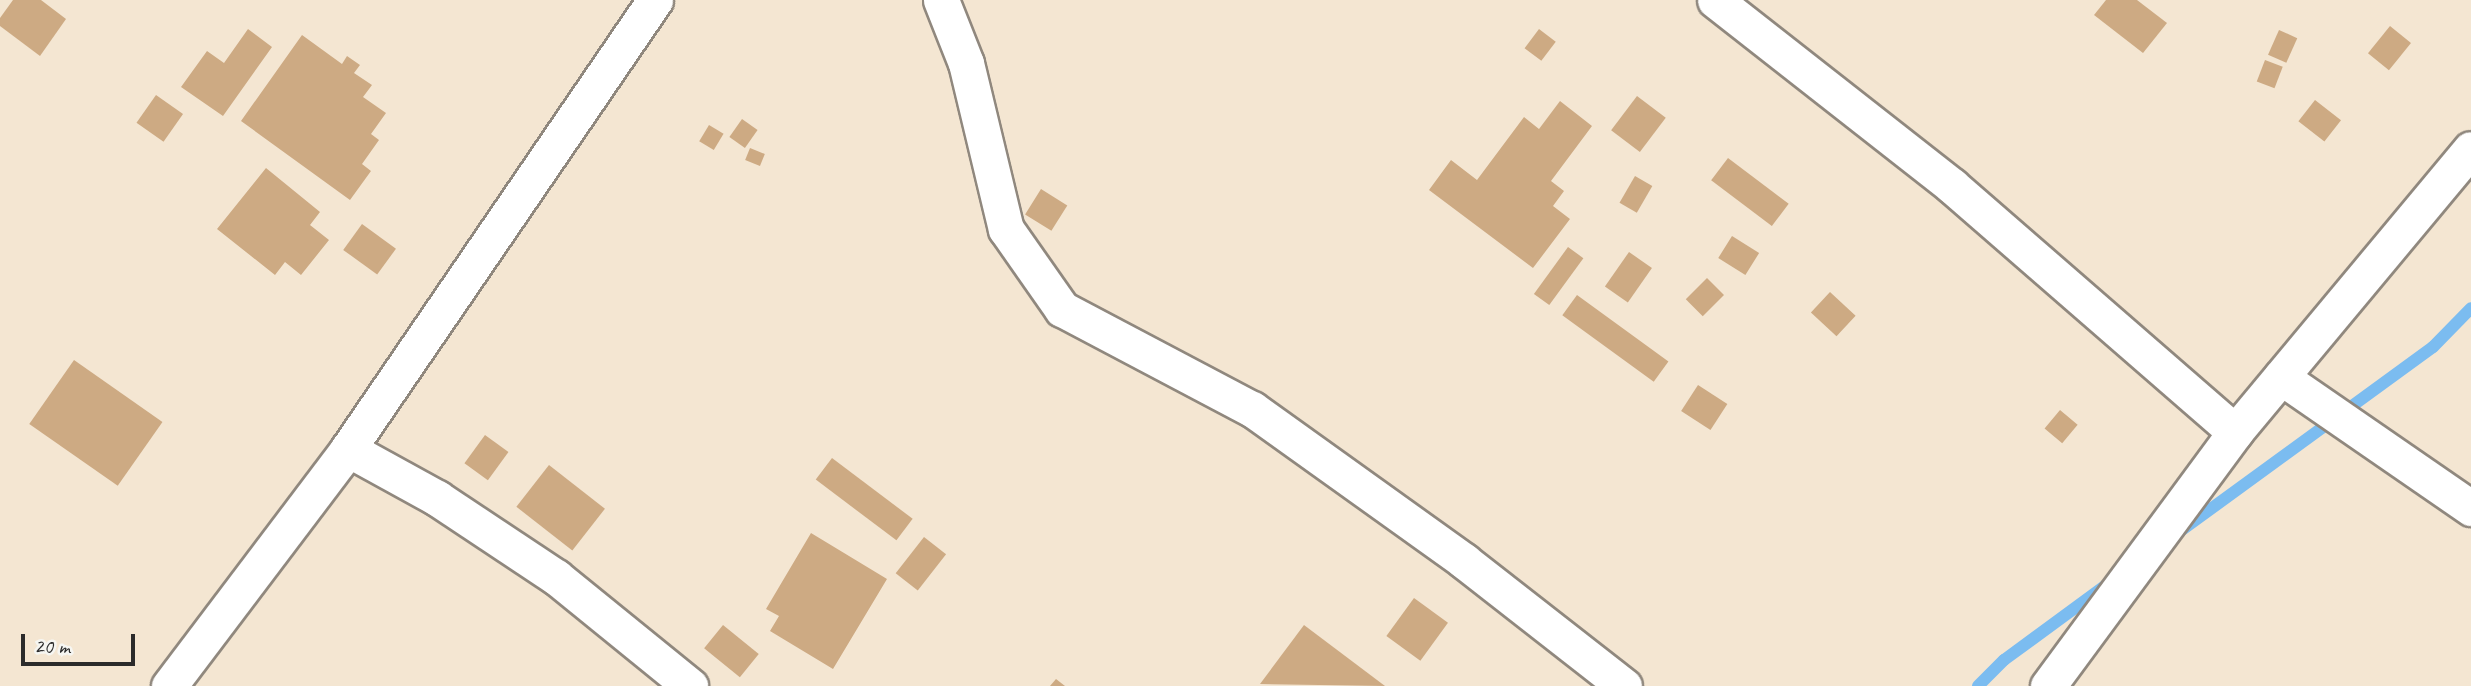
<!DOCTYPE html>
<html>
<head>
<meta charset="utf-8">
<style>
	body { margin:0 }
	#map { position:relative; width:2471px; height:686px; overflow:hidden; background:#f4e6d2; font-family:Caveat,sans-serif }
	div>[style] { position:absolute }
	.stream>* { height:12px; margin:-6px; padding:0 6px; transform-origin:6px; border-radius:6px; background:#7bbcf0 }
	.building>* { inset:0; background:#cdaa83; transform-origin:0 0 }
	.roads { filter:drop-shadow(2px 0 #90887e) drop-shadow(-2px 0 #90887e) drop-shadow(0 2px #90887e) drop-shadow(0 -2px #90887e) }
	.street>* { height:35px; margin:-17.5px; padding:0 17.5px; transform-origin:17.5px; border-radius:17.5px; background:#fff }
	span { translate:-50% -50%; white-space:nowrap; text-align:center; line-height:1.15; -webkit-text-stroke:5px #f6f6f2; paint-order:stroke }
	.scale { position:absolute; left:21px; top:634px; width:114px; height:32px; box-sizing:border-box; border:4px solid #2b2b2b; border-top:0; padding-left:9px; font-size:21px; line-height:24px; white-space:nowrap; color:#2b2b2b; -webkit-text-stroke:5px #f6f6f2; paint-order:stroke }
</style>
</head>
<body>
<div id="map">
	<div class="stream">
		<div style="left:2175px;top:535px;width:319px;rotate:-36.1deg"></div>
		<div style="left:2433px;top:347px;width:54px;rotate:-45.7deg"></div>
		<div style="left:1978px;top:686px;width:37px;rotate:-45deg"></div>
		<div style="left:2004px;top:660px;width:127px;rotate:-36.3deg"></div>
	</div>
	<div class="building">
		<div style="clip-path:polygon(13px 0,41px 0,66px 19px,40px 56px,0 26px,0 18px)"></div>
		<div style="clip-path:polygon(2106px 0,2137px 0,2167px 23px,2143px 53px,2094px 15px)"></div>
		<div style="left:2390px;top:26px;width:27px;height:35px;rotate:39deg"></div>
		<div style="clip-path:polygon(248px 29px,272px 47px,223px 116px,181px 87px,207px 51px,224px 63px)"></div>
		<div style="left:1539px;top:29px;width:21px;height:24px;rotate:37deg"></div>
		<div style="left:2279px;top:30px;width:20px;height:27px;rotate:24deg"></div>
		<div style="clip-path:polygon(302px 35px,342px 64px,347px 56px,360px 65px,354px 73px,372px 85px,363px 97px,386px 113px,371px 134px,379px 140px,362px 164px,371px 171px,350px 200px,241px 121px)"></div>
		<div style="left:2265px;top:60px;width:19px;height:23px;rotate:21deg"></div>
		<div style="left:156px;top:95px;width:33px;height:34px;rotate:35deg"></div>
		<div style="left:1637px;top:96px;width:36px;height:43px;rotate:37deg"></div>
		<div style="left:2315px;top:100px;width:33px;height:27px;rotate:38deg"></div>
		<div style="clip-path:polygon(1560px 101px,1592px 126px,1551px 181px,1564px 191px,1553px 206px,1570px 219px,1533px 268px,1429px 190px,1451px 160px,1477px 180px,1524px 117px,1539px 129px)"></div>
		<div style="left:742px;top:119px;width:19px;height:22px;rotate:35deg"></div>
		<div style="left:709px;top:125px;width:17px;height:19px;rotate:31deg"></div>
		<div style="left:750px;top:148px;width:16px;height:13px;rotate:22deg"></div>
		<div style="left:1728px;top:158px;width:76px;height:28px;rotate:37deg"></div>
		<div style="clip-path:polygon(266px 168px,320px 212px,310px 225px,329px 240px,301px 275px,285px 262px,275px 275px,217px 229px)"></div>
		<div style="left:1635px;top:176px;width:20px;height:31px;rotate:30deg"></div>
		<div style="left:1041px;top:189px;width:31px;height:30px;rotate:32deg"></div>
		<div style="left:362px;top:224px;width:42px;height:32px;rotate:36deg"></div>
		<div style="left:1732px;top:236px;width:32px;height:26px;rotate:32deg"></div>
		<div style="left:1568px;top:247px;width:19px;height:58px;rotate:36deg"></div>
		<div style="left:1629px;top:252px;width:28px;height:42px;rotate:35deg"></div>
		<div style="left:1707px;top:278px;width:24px;height:30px;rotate:45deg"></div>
		<div style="left:1830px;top:292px;width:35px;height:28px;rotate:43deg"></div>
		<div style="left:1577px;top:295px;width:113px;height:25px;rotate:36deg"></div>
		<div style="left:74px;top:360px;width:108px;height:78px;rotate:35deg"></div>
		<div style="left:1698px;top:385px;width:35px;height:31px;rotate:33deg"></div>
		<div style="left:2060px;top:410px;width:23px;height:24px;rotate:40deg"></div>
		<div style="left:485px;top:435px;width:29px;height:35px;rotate:36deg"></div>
		<div style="left:832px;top:458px;width:101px;height:27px;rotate:37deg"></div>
		<div style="left:549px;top:465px;width:71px;height:53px;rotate:38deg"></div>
		<div style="clip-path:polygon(811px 533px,887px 579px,833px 669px,770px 631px,779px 616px,766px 609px)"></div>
		<div style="left:924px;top:537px;width:28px;height:46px;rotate:38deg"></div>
		<div style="left:1414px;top:598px;width:42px;height:47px;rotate:36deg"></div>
		<div style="left:723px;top:625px;width:46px;height:30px;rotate:39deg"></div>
		<div style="clip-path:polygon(1304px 625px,1385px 686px,1260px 684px)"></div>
		<div style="clip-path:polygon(1056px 679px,1065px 686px,1050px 686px)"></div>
	</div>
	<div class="roads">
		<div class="street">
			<div style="left:941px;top:0;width:68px;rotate:68.4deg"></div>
			<div style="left:966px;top:63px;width:171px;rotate:76.5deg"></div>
			<div style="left:1006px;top:229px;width:98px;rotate:55deg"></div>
			<div style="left:1062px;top:309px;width:215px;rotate:27.8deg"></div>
			<div style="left:1252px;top:409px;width:261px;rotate:35.6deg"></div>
			<div style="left:1464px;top:561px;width:203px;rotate:38deg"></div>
			<div style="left:1715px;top:0;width:301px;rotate:38.1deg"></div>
			<div style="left:1952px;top:186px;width:375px;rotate:41deg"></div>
			<div style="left:2281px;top:377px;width:231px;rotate:34.6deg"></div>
			<div style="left:348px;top:449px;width:102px;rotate:28.8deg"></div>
			<div style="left:437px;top:498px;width:143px;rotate:33.6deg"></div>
			<div style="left:556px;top:577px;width:173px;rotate:39.1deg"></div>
			<div style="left:169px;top:686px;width:297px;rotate:-52.9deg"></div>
			<div style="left:348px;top:449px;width:544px;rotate:-55.64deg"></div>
			<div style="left:2048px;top:686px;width:315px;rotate:-53.6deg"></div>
			<div style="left:2235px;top:432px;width:368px;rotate:-50.2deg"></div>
		</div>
	</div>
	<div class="scale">20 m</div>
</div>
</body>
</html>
